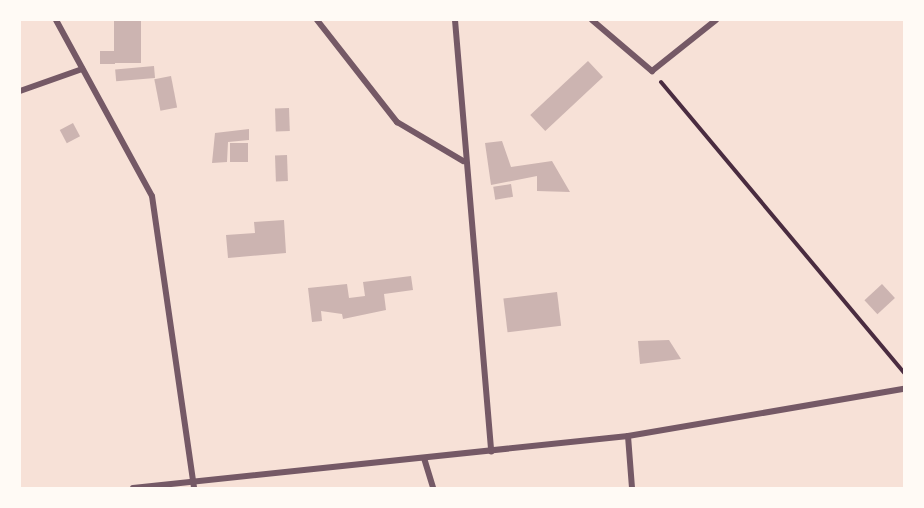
<!DOCTYPE html>
<html>
<head>
<meta charset="utf-8">
<style>
	body { margin:0 }
	#map { position:relative; width:924px; height:508px; overflow:hidden; background:#f7e1d7; font-family:Lora,serif }
	div>[style] { position:absolute }
	.building>* { inset:0; background:#ccb4b1; transform-origin:0 0 }
	.path>* { height:4px; margin:-2px; padding:0 2px; transform-origin:2px; border-radius:2px; background:#4a2c40 }
	.minor>* { height:6px; margin:-3px; padding:0 3px; transform-origin:3px; border-radius:3px; background:#755966 }
	span { translate:-50% -50%; white-space:nowrap; text-align:center; line-height:1.15; -webkit-text-stroke:6px #fffaf5; paint-order:stroke }
	.frame { position:absolute; inset:0; border:21px solid #fffaf5; pointer-events:none }
</style>
</head>
<body>
<div id="map">
	<div class="building">
		<div style="left:114px;top:20px;width:27px;height:43px"></div>
		<div style="left:100px;top:51px;width:15px;height:13px"></div>
		<div style="left:588px;top:61px;width:22px;height:79px;rotate:47deg"></div>
		<div style="left:154px;top:66px;width:12px;height:39px;rotate:85deg"></div>
		<div style="left:171px;top:76px;width:32px;height:17px;rotate:79deg"></div>
		<div style="left:289px;top:108px;width:23px;height:14px;rotate:88deg"></div>
		<div style="left:73px;top:123px;width:15px;height:15px;rotate:62deg"></div>
		<div style="clip-path:polygon(249px 129px,249px 140px,228px 142px,227px 162px,212px 163px,215px 133px)"></div>
		<div style="clip-path:polygon(502px 141px,511px 167px,552px 161px,570px 192px,537px 191px,537px 176px,491px 185px,485px 143px)"></div>
		<div style="left:230px;top:143px;width:18px;height:19px"></div>
		<div style="left:287px;top:155px;width:26px;height:12px;rotate:88deg"></div>
		<div style="left:511px;top:184px;width:13px;height:18px;rotate:81deg"></div>
		<div style="clip-path:polygon(284px 220px,286px 253px,228px 258px,226px 235px,255px 233px,254px 222px)"></div>
		<div style="clip-path:polygon(411px 276px,413px 290px,384px 294px,386px 310px,343px 319px,342px 314px,321px 311px,322px 321px,312px 322px,308px 288px,347px 284px,349px 298px,365px 296px,363px 282px)"></div>
		<div style="left:882px;top:284px;width:19px;height:24px;rotate:47deg"></div>
		<div style="left:557px;top:292px;width:34px;height:54px;rotate:83deg"></div>
		<div style="clip-path:polygon(669px 340px,681px 359px,640px 364px,638px 341px)"></div>
	</div>
	<div class="path">
		<div style="left:661px;top:82px;width:379px;rotate:50.1deg"></div>
	</div>
	<div class="minor">
		<div style="left:56px;top:20px;width:200px;rotate:61.4deg"></div>
		<div style="left:152px;top:196px;width:295px;rotate:81.8deg"></div>
		<div style="left:317px;top:20px;width:130px;rotate:51.9deg"></div>
		<div style="left:397px;top:122px;width:77px;rotate:30.6deg"></div>
		<div style="left:455px;top:20px;width:433px;rotate:85.2deg"></div>
		<div style="left:592px;top:20px;width:79px;rotate:40.4deg"></div>
		<div style="left:652px;top:71px;width:82px;rotate:-38.6deg"></div>
		<div style="left:20px;top:91px;width:66px;rotate:-19.5deg"></div>
		<div style="left:628px;top:436px;width:52px;rotate:85.6deg"></div>
		<div style="left:424px;top:458px;width:31px;rotate:73deg"></div>
		<div style="left:133px;top:488px;width:498px;rotate:-6deg"></div>
		<div style="left:628px;top:436px;width:280px;rotate:-9.7deg"></div>
	</div>
	<div class="frame"></div>
</div>
</body>
</html>
